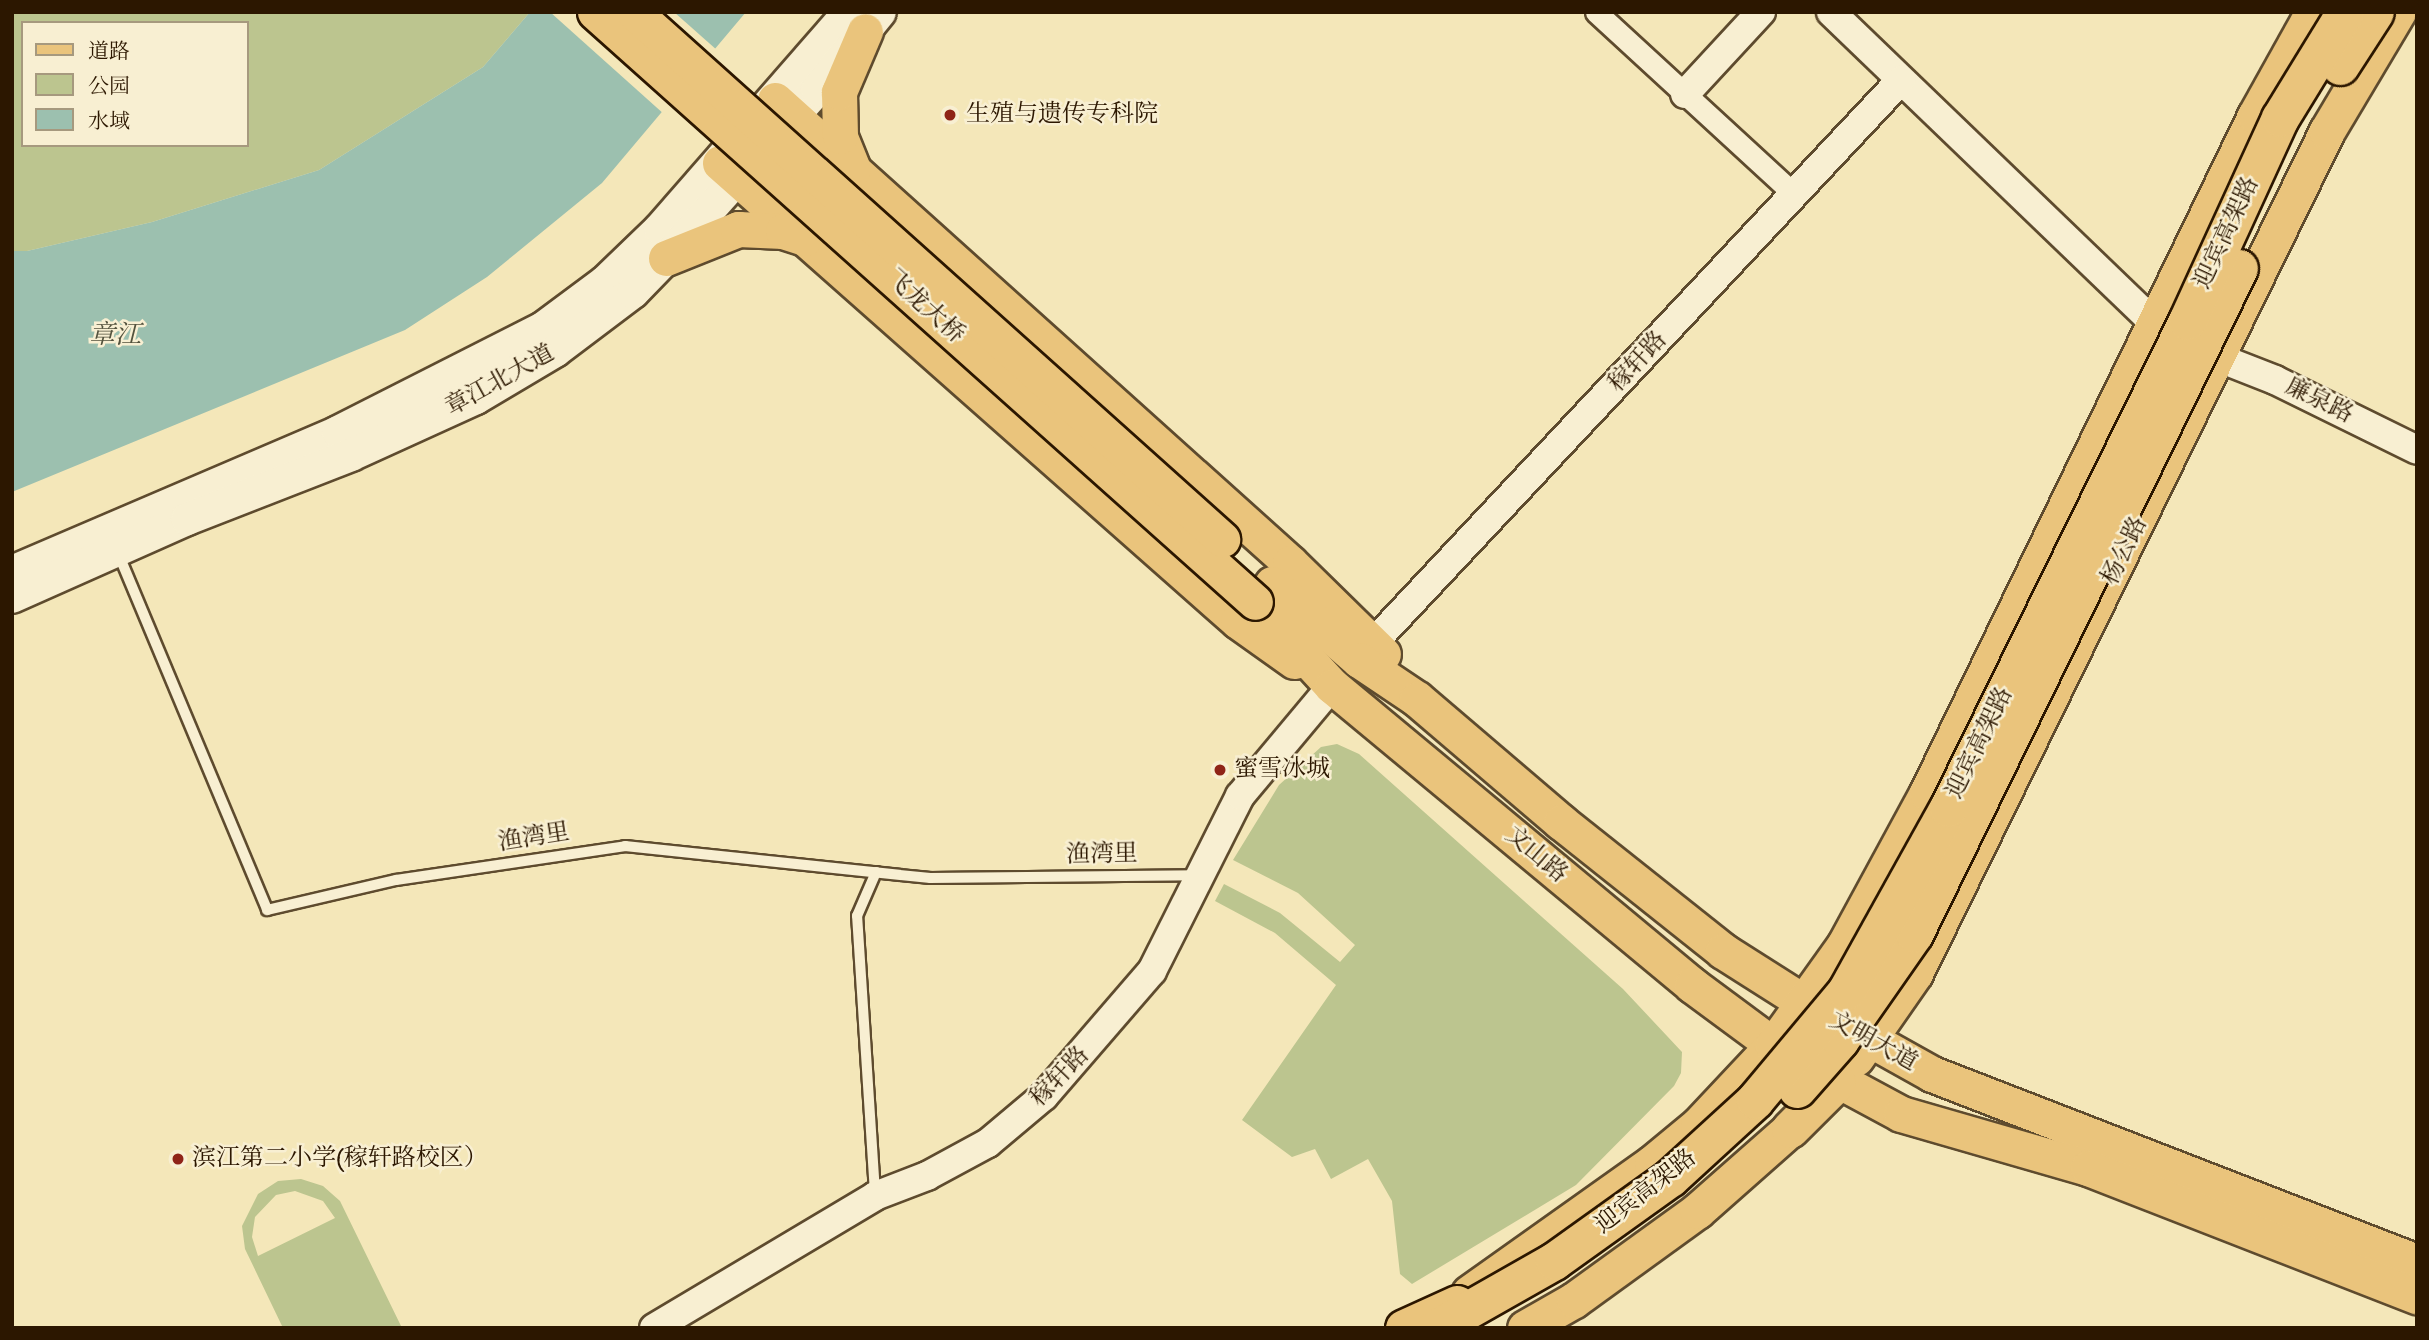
<!DOCTYPE html>
<html>
<head>
<meta charset="utf-8">
<style>
	body { margin:0 }
	#map { position:relative; width:2429px; height:1340px; overflow:hidden; background:#f4e7b9; font-family:"IM FELL DW Pica","Noto Serif SC",serif }
	div>[style] { position:absolute }
	.green>* { inset:0; background:#bcc58f }
	.water>* { inset:0; background:#9cc0af }
	.pier>* { inset:0; background:#f4e7b9 }
	.roads { filter:drop-shadow(2px 0 #5e4b2e) drop-shadow(-2px 0 #5e4b2e) drop-shadow(0 2px #5e4b2e) drop-shadow(0 -2px #5e4b2e) }
	.service>* { height:10px; margin:-5px; padding:0 5px; transform-origin:5px; border-radius:5px; background:#f8efd2 }
	.minor>* { height:21px; margin:-10.5px; padding:0 10.5px; transform-origin:10.5px; border-radius:10.5px; background:#f8efd2 }
	.tertiary>* { height:28px; margin:-14px; padding:0 14px; transform-origin:14px; border-radius:14px; background:#f8efd2 }
	.secondary>* { height:32px; margin:-16px; padding:0 16px; transform-origin:16px; border-radius:16px; background:#f8efd2 }
	.primary>* { height:35px; margin:-17.5px; padding:0 17.5px; transform-origin:17.5px; border-radius:17.5px; background:#eac47c }
	.trunk>* { height:37px; margin:-18.5px; padding:0 18.5px; transform-origin:18.5px; border-radius:18.5px; background:#eac47c }
	.bridges { filter:drop-shadow(2px 0 #2c1700) drop-shadow(-2px 0 #2c1700) drop-shadow(0 2px #2c1700) drop-shadow(0 -2px #2c1700) }
	.primary-bridge>* { height:35px; margin:-17.5px; padding:0 17.5px; transform-origin:17.5px; border-radius:17.5px; background:#eac47c }
	.trunk-bridge>* { height:37px; margin:-18.5px; padding:0 18.5px; transform-origin:18.5px; border-radius:18.5px; background:#eac47c }
	.dots>* { width:19px; height:19px; translate:-50% -50%; box-sizing:border-box; border:4px solid #f8efd2; border-radius:50% }
	span { translate:-50% -50%; white-space:nowrap; text-align:center; line-height:1.15; -webkit-text-stroke:5px #f8efd2; paint-order:stroke }
	.poi-label { font-size:24px; color:#2c1700 }
	.left { translate:0 -50%; text-align:left }
	.street-label { font-size:24px; color:#2c1700 }
	.water-label { font-size:26px; color:#53523d; font-style:italic }
	.frame { position:absolute; inset:0; border:14px solid #2c1700; pointer-events:none }
	.legend { position:absolute; left:21px; top:21px; width:228px; height:126px; box-sizing:border-box; background:#f8efd2; border:2px solid #a6997e; margin:0; padding:9px 12px; list-style:none; font-size:21px; color:#2c1700 }
	.legend li { display:flex; align-items:center; gap:14px; height:35px }
	.legend b { width:35px; border:2px solid #a6997e }
</style>
</head>
<body>
<div id="map">
	<div class="green">
		<div style="clip-path:polygon(evenodd,12px 12px,530px 12px,483px 67px,319px 170px,152px 222px,27px 251px,12px 251px,12px 12px,23px 23px,247px 23px,247px 145px,23px 145px,23px 23px)"></div>
		<div style="clip-path:polygon(1337px 744px,1359px 754px,1623px 989px,1682px 1052px,1681px 1073px,1674px 1086px,1576px 1185px,1412px 1284px,1400px 1274px,1392px 1201px,1368px 1159px,1331px 1179px,1315px 1149px,1292px 1157px,1242px 1120px,1336px 985px,1275px 933px,1215px 901px,1224px 884px,1280px 913px,1340px 962px,1355px 945px,1298px 893px,1233px 860px,1279px 785px,1321px 747px)"></div>
		<div style="clip-path:polygon(evenodd,301px 1179px,323px 1186px,340px 1201px,402px 1328px,283px 1328px,245px 1249px,242px 1226px,258px 1194px,278px 1181px,301px 1179px,295px 1191px,323px 1201px,335px 1218px,258px 1256px,252px 1237px,255px 1217px,276px 1195px,295px 1191px)"></div>
	</div>
	<div class="water">
		<div style="clip-path:polygon(530px 12px,746px 12px,602px 183px,487px 277px,405px 330px,12px 492px,12px 251px,27px 251px,152px 222px,319px 170px,483px 67px)"></div>
	</div>
	<div class="pier">
		<div style="clip-path:polygon(550px 12px,674px 12px,718px 51px,665px 115px)"></div>
	</div>
	<div class="roads">
		<div class="service">
			<div style="left:118px;top:553px;width:387px;rotate:67.3deg"></div>
			<div style="left:267px;top:910px;width:132px;rotate:-13.1deg"></div>
			<div style="left:396px;top:880px;width:232px;rotate:-8.4deg"></div>
			<div style="left:625px;top:846px;width:307px;rotate:6deg"></div>
			<div style="left:930px;top:878px;width:267px;rotate:-0.6deg"></div>
			<div style="left:875px;top:1193px;width:278px;rotate:-93.7deg"></div>
			<div style="left:857px;top:916px;width:48px;rotate:-66.6deg"></div>
		</div>
		<div class="minor">
			<div style="left:1596px;top:12px;width:270px;rotate:42.6deg"></div>
		</div>
		<div class="tertiary">
			<div style="left:1831px;top:12px;width:448px;rotate:43.9deg"></div>
			<div style="left:1685px;top:94px;width:112px;rotate:-47.2deg"></div>
			<div style="left:2219px;top:358px;width:60px;rotate:21.4deg"></div>
			<div style="left:2275px;top:380px;width:158px;rotate:26.2deg"></div>
			<div style="left:1374px;top:642px;width:770px;rotate:-46.84deg"></div>
			<div style="left:654px;top:1328px;width:257px;rotate:-30.8deg"></div>
			<div style="left:875px;top:1196px;width:56px;rotate:-21deg"></div>
			<div style="left:927px;top:1176px;width:69px;rotate:-28.4deg"></div>
			<div style="left:988px;top:1143px;width:73px;rotate:-40deg"></div>
			<div style="left:1044px;top:1096px;width:165px;rotate:-49.2deg"></div>
			<div style="left:1152px;top:971px;width:196px;rotate:-63.3deg"></div>
			<div style="left:1240px;top:796px;width:143px;rotate:-50.1deg"></div>
		</div>
		<div class="secondary">
			<div style="left:12px;top:572px;width:355px;rotate:-23.2deg"></div>
			<div style="left:338px;top:432px;width:230px;rotate:-26.9deg"></div>
			<div style="left:543px;top:328px;width:77px;rotate:-36.6deg"></div>
			<div style="left:605px;top:282px;width:76px;rotate:-43.9deg"></div>
			<div style="left:660px;top:229px;width:288px;rotate:-48.9deg"></div>
			<div style="left:12px;top:597px;width:192px;rotate:-24deg"></div>
			<div style="left:187px;top:519px;width:176px;rotate:-21.3deg"></div>
			<div style="left:351px;top:455px;width:137px;rotate:-24.5deg"></div>
			<div style="left:476px;top:398px;width:92px;rotate:-30.7deg"></div>
			<div style="left:555px;top:351px;width:98px;rotate:-37.1deg"></div>
			<div style="left:633px;top:292px;width:47px;rotate:-45.9deg"></div>
			<div style="left:666px;top:258px;width:226px;rotate:-48.1deg"></div>
			<div style="left:817px;top:90px;width:100px;rotate:-51.1deg"></div>
		</div>
		<div class="primary">
			<div style="left:775px;top:100px;width:693px;rotate:41.96deg"></div>
			<div style="left:1290px;top:563px;width:130px;rotate:44.4deg"></div>
			<div style="left:720px;top:163px;width:691px;rotate:41.48deg"></div>
			<div style="left:1238px;top:621px;width:69px;rotate:35.5deg"></div>
			<div style="left:853px;top:169px;width:35px;rotate:-112deg"></div>
			<div style="left:840px;top:136px;width:44px;rotate:-91.3deg"></div>
			<div style="left:839px;top:92px;width:66px;rotate:-66.9deg"></div>
			<div style="left:666px;top:258px;width:78px;rotate:-21.9deg"></div>
			<div style="left:738px;top:229px;width:45px;rotate:2.5deg"></div>
			<div style="left:783px;top:231px;width:23px;rotate:18deg"></div>
			<div style="left:1272px;top:584px;width:116px;rotate:41.1deg"></div>
			<div style="left:1359px;top:660px;width:70px;rotate:33.9deg"></div>
			<div style="left:1417px;top:699px;width:189px;rotate:40.5deg"></div>
			<div style="left:1561px;top:822px;width:207px;rotate:38.5deg"></div>
			<div style="left:1723px;top:951px;width:97px;rotate:32.4deg"></div>
			<div style="left:1805px;top:1003px;width:145px;rotate:29.2deg"></div>
			<div style="left:1932px;top:1074px;width:520px;rotate:21.19deg"></div>
			<div style="left:1255px;top:602px;width:114px;rotate:47.5deg"></div>
			<div style="left:1332px;top:686px;width:468px;rotate:39.7deg"></div>
			<div style="left:1692px;top:985px;width:101px;rotate:36.5deg"></div>
			<div style="left:1773px;top:1045px;width:145px;rotate:28.3deg"></div>
			<div style="left:1901px;top:1114px;width:195px;rotate:16.1deg"></div>
			<div style="left:2088px;top:1168px;width:353px;rotate:21.3deg"></div>
			<div style="left:1856px;top:1058px;width:103px;rotate:-55.2deg"></div>
			<div style="left:1915px;top:973px;width:937px;rotate:-63.93deg"></div>
			<div style="left:2327px;top:131px;width:139px;rotate:-59.2deg"></div>
			<div style="left:1469px;top:1293px;width:224px;rotate:-35.4deg"></div>
			<div style="left:1652px;top:1163px;width:60px;rotate:-39.6deg"></div>
			<div style="left:1698px;top:1125px;width:110px;rotate:-46.8deg"></div>
			<div style="left:1773px;top:1045px;width:124px;rotate:-54.5deg"></div>
			<div style="left:1845px;top:944px;width:172px;rotate:-61.5deg"></div>
			<div style="left:1927px;top:793px;width:752px;rotate:-64.15deg"></div>
			<div style="left:2255px;top:116px;width:119px;rotate:-60.9deg"></div>
			<div style="left:1525px;top:1328px;width:56px;rotate:-29.7deg"></div>
			<div style="left:1574px;top:1300px;width:152px;rotate:-35.9deg"></div>
			<div style="left:1697px;top:1211px;width:124px;rotate:-41.4deg"></div>
		</div>
		<div class="trunk">
			<div style="left:1790px;top:1129px;width:66px;rotate:-45deg"></div>
		</div>
	</div>
	<div class="bridges">
		<div class="primary-bridge">
			<div style="left:595px;top:12px;width:885px;rotate:41.79deg"></div>
			<div style="left:634px;top:12px;width:790px;rotate:41.87deg"></div>
		</div>
		<div class="trunk-bridge">
			<div style="left:2340px;top:66px;width:64px;rotate:-57.1deg"></div>
			<div style="left:1797px;top:1089px;width:65px;rotate:-48.7deg"></div>
			<div style="left:1840px;top:1040px;width:129px;rotate:-55.1deg"></div>
			<div style="left:1914px;top:934px;width:741px;rotate:-63.99deg"></div>
			<div style="left:1404px;top:1328px;width:58px;rotate:-24.4deg"></div>
			<div style="left:1436px;top:1328px;width:136px;rotate:-29.6deg"></div>
			<div style="left:1554px;top:1261px;width:143px;rotate:-35.6deg"></div>
			<div style="left:1670px;top:1178px;width:115px;rotate:-42.5deg"></div>
			<div style="left:1755px;top:1100px;width:142px;rotate:-50.1deg"></div>
			<div style="left:1846px;top:991px;width:210px;rotate:-60.9deg"></div>
			<div style="left:1948px;top:808px;width:542px;rotate:-63.86deg"></div>
			<div style="left:2187px;top:321px;width:223px;rotate:-65.4deg"></div>
			<div style="left:2280px;top:118px;width:124px;rotate:-58.5deg"></div>
		</div>
	</div>
	<div class="dots">
		<div style="left:950px;top:115px;background:#8f2418"></div>
		<div style="left:1220px;top:770px;background:#8f2418"></div>
		<div style="left:178px;top:1159px;background:#8f2418"></div>
	</div>
	<div class="poi-label">
		<span class="left" style="left:966px;top:115px">生殖与遗传专科院</span>
		<span class="left" style="left:1234px;top:770px">蜜雪冰城</span>
		<span class="left" style="left:192px;top:1159px">滨江第二小学(稼轩路校区）</span>
	</div>
	<div class="street-label">
		<span style="left:2227px;top:233px;rotate:-65deg">迎宾高架路</span>
		<span style="left:925px;top:307px;rotate:42deg">飞龙大桥</span>
		<span style="left:1638px;top:362px;rotate:-47deg">稼轩路</span>
		<span style="left:500px;top:381px;rotate:-29deg">章江北大道</span>
		<span style="left:2319px;top:401px;rotate:26deg">廉泉路</span>
		<span style="left:2125px;top:551px;rotate:-64deg">杨公路</span>
		<span style="left:1980px;top:743px;rotate:-64deg">迎宾高架路</span>
		<span style="left:534px;top:838px;rotate:-9deg">渔湾里</span>
		<span style="left:1102px;top:855px;rotate:-1deg">渔湾里</span>
		<span style="left:1536px;top:855px;rotate:40deg">文山路</span>
		<span style="left:1873px;top:1042px;rotate:29deg">文明大道</span>
		<span style="left:1060px;top:1077px;rotate:-46deg">稼轩路</span>
		<span style="left:1646px;top:1192px;rotate:-38deg">迎宾高架路</span>
	</div>
	<div class="water-label">
		<span style="left:115px;top:336px">章江</span>
	</div>
	<div class="frame"></div>
	<ul class="legend">
	<li><b style="height:9px;background:#eac47c"></b>道路</li>
	<li><b style="height:19px;background:#bcc58f"></b>公园</li>
	<li><b style="height:19px;background:#9cc0af"></b>水域</li>
	</ul>
</div>
</body>
</html>
